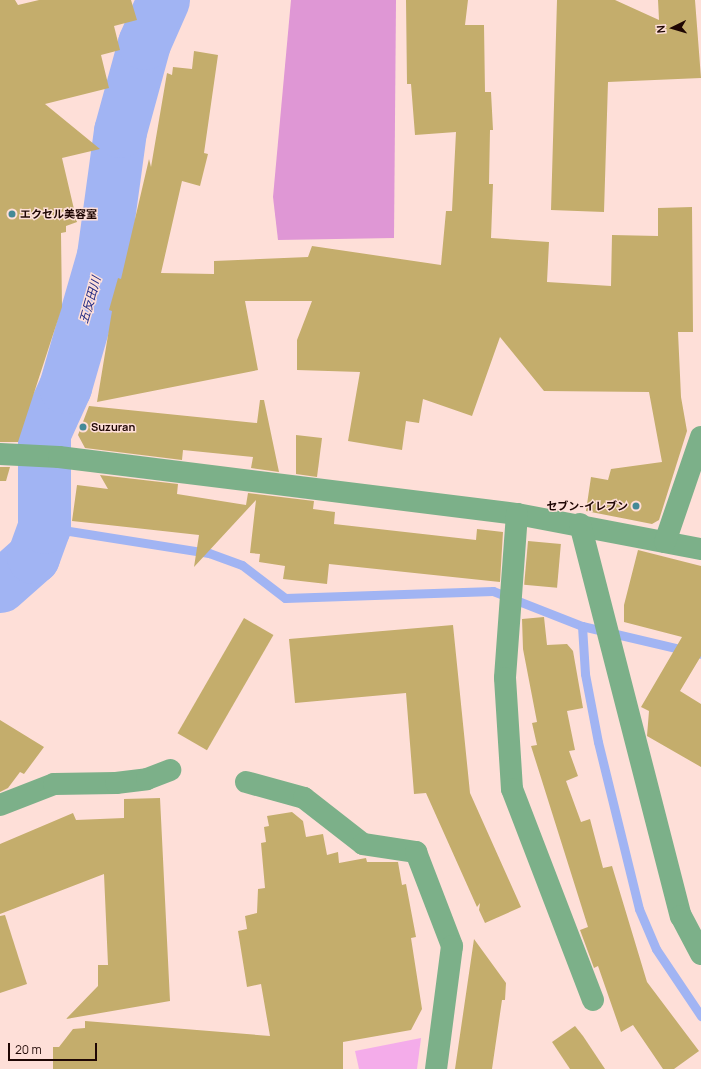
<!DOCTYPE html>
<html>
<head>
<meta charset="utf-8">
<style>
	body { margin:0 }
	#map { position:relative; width:701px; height:1069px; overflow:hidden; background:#fedfd8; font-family:Manrope,"Noto Sans JP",sans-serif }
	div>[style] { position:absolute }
	.green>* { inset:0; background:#f4acea }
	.forest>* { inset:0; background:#df97d5 }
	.stream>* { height:9px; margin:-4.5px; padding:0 4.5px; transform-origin:4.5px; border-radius:4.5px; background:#a1b4f3 }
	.river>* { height:53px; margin:-26.5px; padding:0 26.5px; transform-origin:26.5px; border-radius:26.5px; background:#a1b4f3 }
	.building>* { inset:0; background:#c4ad6c; transform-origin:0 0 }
	.minor>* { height:22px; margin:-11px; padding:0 11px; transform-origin:11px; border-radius:11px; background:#7cb089 }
	.dots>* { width:11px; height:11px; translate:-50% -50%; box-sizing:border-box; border:2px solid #fedfd8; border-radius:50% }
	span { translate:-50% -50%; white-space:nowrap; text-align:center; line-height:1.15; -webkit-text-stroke:3px #fedfd8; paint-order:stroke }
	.poi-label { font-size:11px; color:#1f0704; font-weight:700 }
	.left { translate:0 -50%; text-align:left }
	.right { translate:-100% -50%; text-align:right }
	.water-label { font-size:12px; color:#222b84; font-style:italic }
	.north { position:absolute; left:653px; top:8px; width:40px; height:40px; -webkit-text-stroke:3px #fedfd8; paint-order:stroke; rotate:265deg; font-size:11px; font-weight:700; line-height:16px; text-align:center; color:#1f0704 }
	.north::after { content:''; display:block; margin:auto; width:14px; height:18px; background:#1f0704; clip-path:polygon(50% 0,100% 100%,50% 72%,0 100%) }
	.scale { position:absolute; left:8px; top:1043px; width:89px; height:18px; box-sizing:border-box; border:2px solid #1f0704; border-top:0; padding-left:5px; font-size:12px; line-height:14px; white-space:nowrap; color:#1f0704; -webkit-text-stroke:3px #fedfd8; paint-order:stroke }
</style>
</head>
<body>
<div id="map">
	<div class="green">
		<div style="clip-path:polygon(421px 1038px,417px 1069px,359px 1069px,355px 1051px)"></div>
	</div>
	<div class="forest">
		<div style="clip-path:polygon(291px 0,396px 0,394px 238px,278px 240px,273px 197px)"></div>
	</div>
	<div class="stream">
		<div style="left:44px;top:527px;width:167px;rotate:9deg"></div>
		<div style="left:209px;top:553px;width:35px;rotate:20deg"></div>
		<div style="left:242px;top:565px;width:54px;rotate:37.5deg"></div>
		<div style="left:285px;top:598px;width:208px;rotate:-1.9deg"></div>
		<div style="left:493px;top:591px;width:96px;rotate:21.5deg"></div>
		<div style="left:582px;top:626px;width:48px;rotate:86.4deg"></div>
		<div style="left:585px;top:674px;width:69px;rotate:79.2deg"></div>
		<div style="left:598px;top:742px;width:172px;rotate:76.2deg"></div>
		<div style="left:639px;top:909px;width:43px;rotate:67deg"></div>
		<div style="left:656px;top:949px;width:81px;rotate:56.1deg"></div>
		<div style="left:582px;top:626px;width:122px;rotate:13.2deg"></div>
	</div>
	<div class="river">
		<div style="left:0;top:586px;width:44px;rotate:-41.3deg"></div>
		<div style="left:33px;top:557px;width:32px;rotate:-70deg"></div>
		<div style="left:44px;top:527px;width:94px;rotate:-90deg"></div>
		<div style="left:44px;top:433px;width:51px;rotate:-65.5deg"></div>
		<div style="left:65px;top:387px;width:137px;rotate:-73.9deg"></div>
		<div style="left:103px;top:255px;width:125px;rotate:-82.2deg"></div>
		<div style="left:120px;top:131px;width:91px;rotate:-74.7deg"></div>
		<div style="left:144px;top:43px;width:47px;rotate:-66.2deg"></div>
	</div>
	<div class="building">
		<div style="clip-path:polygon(0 0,15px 0,18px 5px,39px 0,131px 0,137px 20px,114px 26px,120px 50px,101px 55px,109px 88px,45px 104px,100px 149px,62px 158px,77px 222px,66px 226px,66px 232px,61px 233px,62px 307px,18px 442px,0 442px)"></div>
		<div style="clip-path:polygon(406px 0,468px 0,465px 25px,484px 25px,485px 92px,491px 92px,493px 130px,490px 130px,489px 184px,493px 184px,491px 238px,549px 242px,547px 282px,611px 286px,612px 235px,658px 236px,658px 208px,692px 207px,693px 332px,678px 332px,681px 397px,687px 431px,659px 520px,652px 524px,586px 511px,591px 477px,608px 480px,611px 469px,662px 462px,649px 392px,544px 391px,500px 337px,472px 416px,423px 399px,419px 423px,406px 421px,402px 450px,348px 441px,360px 372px,297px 370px,297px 340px,312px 301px,245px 301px,258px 370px,97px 402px,112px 311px,109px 310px,118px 278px,121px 279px,149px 159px,151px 167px,167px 73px,172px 75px,173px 67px,192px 69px,194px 51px,218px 55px,204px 153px,208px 154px,200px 186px,182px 181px,161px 273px,214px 274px,214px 261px,308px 257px,312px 246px,441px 265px,446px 211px,452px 211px,456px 132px,415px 135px,411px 84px,407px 84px)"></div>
		<div style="clip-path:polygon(557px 0,615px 0,659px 20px,658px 0,695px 0,701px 78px,608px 82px,604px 212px,551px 210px)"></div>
		<div style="clip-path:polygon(260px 400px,264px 400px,279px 472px,251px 468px,253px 457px,183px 450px,182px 460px,85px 448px,78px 435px,89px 406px,257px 423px)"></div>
		<div style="clip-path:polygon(296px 435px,322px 438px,317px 477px,296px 474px)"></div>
		<div style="clip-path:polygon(0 467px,10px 467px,6px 481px,0 481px)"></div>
		<div style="clip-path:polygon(100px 475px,178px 484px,177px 494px,246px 505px,248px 493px,314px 501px,313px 509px,335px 512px,334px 524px,476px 540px,477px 529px,503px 532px,500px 582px,329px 564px,327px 584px,283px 579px,285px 566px,259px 562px,260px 554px,250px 553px,256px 500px,194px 567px,199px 535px,72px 521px,77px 485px,108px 489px)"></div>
		<div style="left:528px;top:541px;width:33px;height:44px;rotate:5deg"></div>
		<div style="clip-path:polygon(638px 550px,701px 566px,701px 656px,680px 691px,701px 704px,701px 767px,647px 736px,649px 711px,641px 707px,682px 637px,624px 622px,624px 605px)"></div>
		<div style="clip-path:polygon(544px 617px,547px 645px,567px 644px,573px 651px,583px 708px,567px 711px,575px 750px,569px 751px,578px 776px,566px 781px,581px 822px,590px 819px,603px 868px,612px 866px,647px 982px,699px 1051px,674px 1069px,663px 1069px,633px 1025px,621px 1032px,598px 966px,594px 968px,580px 930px,588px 927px,531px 746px,537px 745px,532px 723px,537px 722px,523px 649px,522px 619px)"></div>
		<div style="left:244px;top:618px;width:34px;height:133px;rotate:30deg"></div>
		<div style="clip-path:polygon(453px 625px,470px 793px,521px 907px,485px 923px,479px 910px,480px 903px,477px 907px,426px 793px,414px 794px,406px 693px,295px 703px,289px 639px)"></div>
		<div style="clip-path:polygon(0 720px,44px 747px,24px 774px,20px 772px,8px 788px,0 792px)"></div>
		<div style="clip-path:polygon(160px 798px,170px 1001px,66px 1019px,98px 986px,98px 965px,108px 965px,104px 874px,0 914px,0 844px,73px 813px,76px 820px,124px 818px,124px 799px)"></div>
		<div style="clip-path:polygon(292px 812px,303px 821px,306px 837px,323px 834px,327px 855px,338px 852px,339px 863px,366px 858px,367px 862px,398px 862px,402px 885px,406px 884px,416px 937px,411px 938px,422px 1009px,411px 1030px,343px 1042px,343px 1069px,53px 1069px,53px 1047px,59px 1047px,73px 1029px,85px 1028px,85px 1021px,270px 1036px,261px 984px,247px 987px,238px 931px,247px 929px,245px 916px,257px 913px,258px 889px,265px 888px,261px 843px,266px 842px,264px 827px,269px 826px,267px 816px)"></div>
		<div style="clip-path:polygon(5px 915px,27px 984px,0 993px,0 916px)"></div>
		<div style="clip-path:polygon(474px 939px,506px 983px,505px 1000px,502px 1000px,492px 1069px,455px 1069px)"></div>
		<div style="clip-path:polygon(575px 1026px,583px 1036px,605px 1069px,570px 1069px,552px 1042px)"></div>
	</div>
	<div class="minor">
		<div style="left:0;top:454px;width:59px;rotate:2.9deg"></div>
		<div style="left:59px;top:457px;width:462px;rotate:7.1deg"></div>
		<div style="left:517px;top:514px;width:187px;rotate:10.8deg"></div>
		<div style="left:517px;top:514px;width:164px;rotate:94.2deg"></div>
		<div style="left:505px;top:678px;width:111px;rotate:86.4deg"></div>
		<div style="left:512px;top:789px;width:226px;rotate:69deg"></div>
		<div style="left:580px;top:524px;width:405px;rotate:75.6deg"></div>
		<div style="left:681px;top:916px;width:43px;rotate:62.2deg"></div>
		<div style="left:665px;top:542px;width:111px;rotate:-71.1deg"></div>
		<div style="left:246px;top:782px;width:60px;rotate:15.4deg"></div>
		<div style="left:304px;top:798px;width:75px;rotate:37.9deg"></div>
		<div style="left:363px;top:844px;width:54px;rotate:8.6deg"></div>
		<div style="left:416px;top:852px;width:101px;rotate:69deg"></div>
		<div style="left:452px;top:946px;width:124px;rotate:97.4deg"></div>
		<div style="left:0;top:805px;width:58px;rotate:-21.3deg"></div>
		<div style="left:54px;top:784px;width:62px;rotate:-0.9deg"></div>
		<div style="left:116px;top:783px;width:31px;rotate:-7deg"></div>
		<div style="left:147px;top:779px;width:25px;rotate:-21deg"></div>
	</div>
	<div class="dots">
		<div style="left:12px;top:214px;background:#458a97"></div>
		<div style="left:83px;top:427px;background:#458a97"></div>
		<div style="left:636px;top:506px;background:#458a97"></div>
	</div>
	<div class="poi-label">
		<span class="left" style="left:20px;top:214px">エクセル美容室</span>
		<span class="left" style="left:91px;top:427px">Suzuran</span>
		<span class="right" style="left:628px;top:506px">セブン-イレブン</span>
	</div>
	<div class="water-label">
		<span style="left:90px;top:300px;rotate:-74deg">五反田川</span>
	</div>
	<div class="north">N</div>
	<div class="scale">20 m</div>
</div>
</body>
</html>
